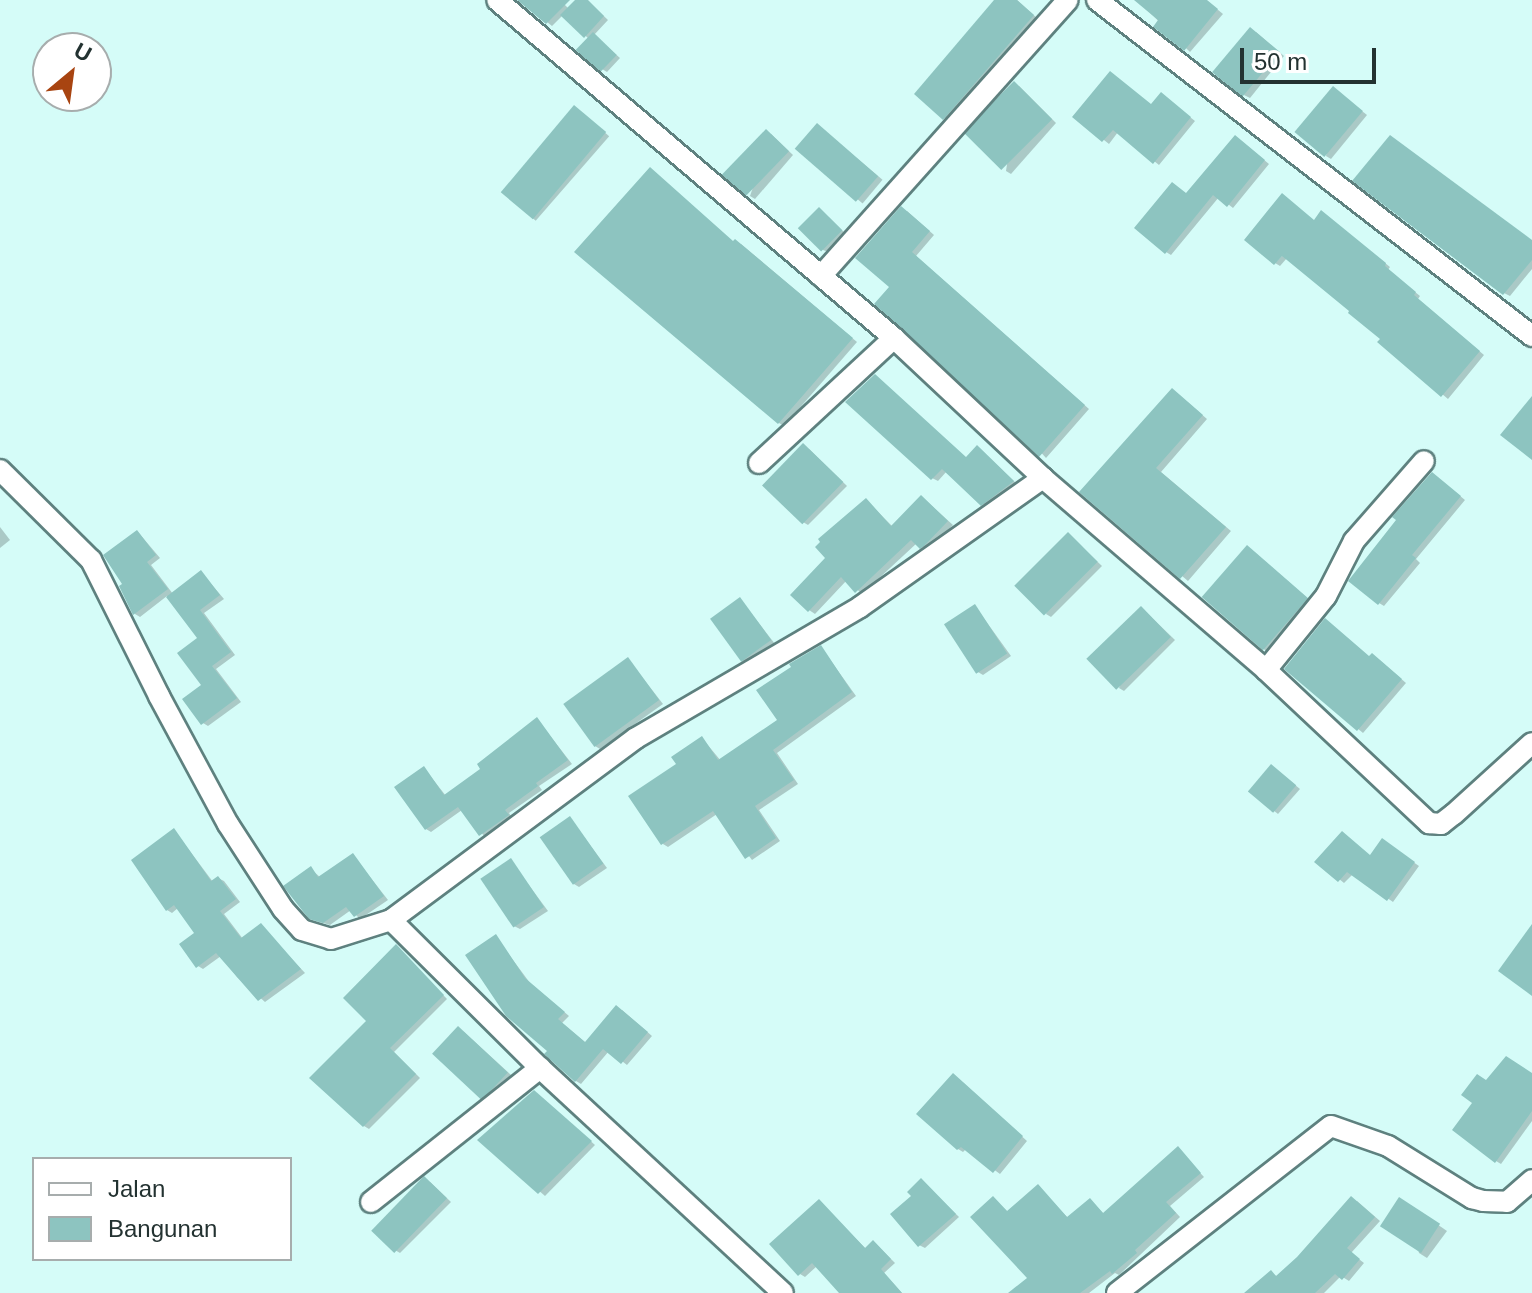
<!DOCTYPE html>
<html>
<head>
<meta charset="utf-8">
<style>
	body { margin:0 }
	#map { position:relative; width:1532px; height:1293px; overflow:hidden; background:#d5fcf8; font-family:Helvetica,sans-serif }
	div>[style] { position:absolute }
	.shadow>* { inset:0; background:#0003; transform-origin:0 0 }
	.building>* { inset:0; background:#8dc4c0; transform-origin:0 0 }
	.roads { filter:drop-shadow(2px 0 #5e817f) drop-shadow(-2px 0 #5e817f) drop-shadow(0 2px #5e817f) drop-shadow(0 -2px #5e817f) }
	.minor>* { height:20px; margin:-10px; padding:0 10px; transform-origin:10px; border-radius:10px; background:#fff }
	span { translate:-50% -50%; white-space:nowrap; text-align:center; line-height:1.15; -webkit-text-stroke:7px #fff; paint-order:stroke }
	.legend { position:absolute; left:32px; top:1157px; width:260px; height:104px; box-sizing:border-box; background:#fff; border:2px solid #a7adad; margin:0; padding:10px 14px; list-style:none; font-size:24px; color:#233231 }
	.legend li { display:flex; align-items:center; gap:16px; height:40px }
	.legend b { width:40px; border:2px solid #a7adad }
	.north { position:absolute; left:32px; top:32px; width:80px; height:80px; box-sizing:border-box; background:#fff; border:2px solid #a7adad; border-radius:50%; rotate:29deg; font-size:22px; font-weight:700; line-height:32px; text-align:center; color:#233231 }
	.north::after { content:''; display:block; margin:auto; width:28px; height:36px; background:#a84411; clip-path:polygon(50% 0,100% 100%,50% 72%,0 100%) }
	.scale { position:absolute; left:1240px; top:48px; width:136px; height:36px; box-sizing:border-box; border:4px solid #233231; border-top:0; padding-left:10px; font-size:24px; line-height:28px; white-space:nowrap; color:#233231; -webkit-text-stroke:6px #fff; paint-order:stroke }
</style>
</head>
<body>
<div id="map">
	<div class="shadow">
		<div style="clip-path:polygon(520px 0,560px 0,569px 9px,578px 0,587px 0,608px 20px,594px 35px,620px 58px,607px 72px,602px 69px,589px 39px,563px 15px,552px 26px)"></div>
		<div style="clip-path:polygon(997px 0,1017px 0,1038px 19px,949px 121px,944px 118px)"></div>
		<div style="clip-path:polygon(1137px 0,1206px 0,1223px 14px,1190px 52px)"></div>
		<div style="clip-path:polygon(1256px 32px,1284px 56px,1250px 98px,1244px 95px)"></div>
		<div style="clip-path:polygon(1019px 86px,1056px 123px,1011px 174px,1006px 171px)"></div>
		<div style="clip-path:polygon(1338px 92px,1367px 115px,1331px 159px,1326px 156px)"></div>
		<div style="clip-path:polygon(1166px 98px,1195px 121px,1159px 165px,1118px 132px,1109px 144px,1075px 117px,1152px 106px)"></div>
		<div style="left:579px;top:110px;width:40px;height:112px;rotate:41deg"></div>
		<div style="left:822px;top:129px;width:79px;height:31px;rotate:40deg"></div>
		<div style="clip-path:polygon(771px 134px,793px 155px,755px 199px,750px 196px)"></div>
		<div style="clip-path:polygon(1240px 140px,1269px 164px,1233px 208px,1219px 197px,1171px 255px,1166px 252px,1187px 195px)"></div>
		<div style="clip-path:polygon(907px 211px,934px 235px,916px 256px,1089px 409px,1046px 458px,892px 287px)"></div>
		<div style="clip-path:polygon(824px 213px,846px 234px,828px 252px,823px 250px)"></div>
		<div style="clip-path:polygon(1327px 216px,1390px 267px,1388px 270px,1420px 296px,1418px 299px,1484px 355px,1448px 399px,1380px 342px,1382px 339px,1352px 310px,1287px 258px,1280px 266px,1275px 263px,1315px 221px)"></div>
		<div style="clip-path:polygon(734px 243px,741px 244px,857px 342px,784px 426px,779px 423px)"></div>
		<div style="clip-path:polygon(1532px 243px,1532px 269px,1510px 296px,1504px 293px)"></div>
		<div style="clip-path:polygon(1178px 394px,1207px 419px,1161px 472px,1231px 531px,1188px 581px,1082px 492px)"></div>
		<div style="clip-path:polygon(847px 402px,967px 458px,982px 451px,1018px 485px,987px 507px,947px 471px,938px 481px,932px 478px)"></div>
		<div style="clip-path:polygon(809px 449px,847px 486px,808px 525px,803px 522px)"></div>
		<div style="clip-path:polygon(1437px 477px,1465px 500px,1416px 559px,1420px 563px,1384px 606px,1379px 603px)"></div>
		<div style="clip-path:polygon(922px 497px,953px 525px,928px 551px,917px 543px,862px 594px,847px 580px,815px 614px,809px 610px,828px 558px,866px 500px,893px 527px)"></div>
		<div style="clip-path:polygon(0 527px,10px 540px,0 548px)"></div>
		<div style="clip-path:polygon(138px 532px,160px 558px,151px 565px,173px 594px,201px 572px,224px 599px,204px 613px,235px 655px,216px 669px,241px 702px,208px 726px,203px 723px,200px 638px,167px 596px,140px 617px,135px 614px)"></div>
		<div style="clip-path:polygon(1069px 535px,1102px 566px,1051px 617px,1046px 614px)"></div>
		<div style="left:1252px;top:550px;width:79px;height:67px;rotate:41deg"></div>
		<div style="clip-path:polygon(740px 599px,775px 644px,748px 663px,742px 660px)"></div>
		<div style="clip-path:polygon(975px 606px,1011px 656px,983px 675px,978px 672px)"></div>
		<div style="clip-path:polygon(1146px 612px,1175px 640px,1124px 691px,1119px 688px)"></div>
		<div style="clip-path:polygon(821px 647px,856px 696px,777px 753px,798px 784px,759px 810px,780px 841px,752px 860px,717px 814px,668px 847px,663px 844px,679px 765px,702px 738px,721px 761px,780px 721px)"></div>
		<div style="clip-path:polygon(1377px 658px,1406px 683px,1363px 733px,1286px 669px)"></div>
		<div style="clip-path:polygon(628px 659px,663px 704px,600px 749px,595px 746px)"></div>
		<div style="clip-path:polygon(537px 719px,572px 764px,539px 786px,542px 790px,509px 813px,512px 818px,485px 837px,462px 810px,431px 832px,426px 829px,424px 768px,446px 796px,483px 770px)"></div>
		<div style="clip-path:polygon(1277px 770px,1300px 789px,1278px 814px,1250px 792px)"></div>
		<div style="clip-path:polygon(570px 818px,607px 868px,579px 887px,574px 884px)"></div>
		<div style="clip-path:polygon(174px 830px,213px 882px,218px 878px,224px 881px,240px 902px,224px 914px,243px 939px,261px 926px,305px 973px,265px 1002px,237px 977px,221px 956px,203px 969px,198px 966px,197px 933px,178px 908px,172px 913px,167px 910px)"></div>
		<div style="clip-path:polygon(1387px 844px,1419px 866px,1393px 902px,1353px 874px,1344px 883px,1317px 861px,1371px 857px)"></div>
		<div style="clip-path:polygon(353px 855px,388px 900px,360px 919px,351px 910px,330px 925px,317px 921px,311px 869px,321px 878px)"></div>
		<div style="clip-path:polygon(511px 861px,548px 911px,520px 929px,514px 926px)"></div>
		<div style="clip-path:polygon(496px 937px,530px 983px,569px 1016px,562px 1023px,586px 1043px,622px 1010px,652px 1036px,627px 1065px,609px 1051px,581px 1084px,576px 1081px,547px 1054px,549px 1051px)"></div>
		<div style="clip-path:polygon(397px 947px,447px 999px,394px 1052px,420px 1078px,369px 1129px,364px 1126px,369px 1021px)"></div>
		<div style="clip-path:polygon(464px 1032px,511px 1075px,487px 1100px,482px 1097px)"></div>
		<div style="clip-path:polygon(1532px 1074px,1532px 1121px,1501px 1164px,1496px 1161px,1487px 1082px)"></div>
		<div style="clip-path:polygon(959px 1079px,1027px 1141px,1000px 1174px,966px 1149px,963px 1152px,958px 1149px)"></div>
		<div style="clip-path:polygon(539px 1095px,595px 1145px,545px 1196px,480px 1140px)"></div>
		<div style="clip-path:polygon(1178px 1149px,1204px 1177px,1170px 1206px,1180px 1217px,1119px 1275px,1115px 1273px,1089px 1293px,1011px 1293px,1030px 1278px,993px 1198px,1008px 1212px,1038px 1186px,1068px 1218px,1090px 1200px,1104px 1214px)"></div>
		<div style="clip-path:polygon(922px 1181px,959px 1217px,925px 1248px,919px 1245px,914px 1196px)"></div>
		<div style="clip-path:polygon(430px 1182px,451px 1202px,400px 1253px,395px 1250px)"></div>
		<div style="clip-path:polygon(819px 1201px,866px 1249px,874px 1242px,895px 1263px,884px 1273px,902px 1293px,844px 1293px,817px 1266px,805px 1277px,800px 1274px)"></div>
		<div style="clip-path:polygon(1357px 1201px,1380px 1221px,1351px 1253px,1364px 1263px,1349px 1281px,1341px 1276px,1324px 1293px,1247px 1293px,1271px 1273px,1278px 1277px)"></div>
		<div style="clip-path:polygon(1408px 1204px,1447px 1231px,1427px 1258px,1419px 1253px)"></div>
	</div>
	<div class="building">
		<div style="clip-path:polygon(517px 0,570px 0,546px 24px)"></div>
		<div style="clip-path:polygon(575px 0,588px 0,604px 16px,584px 38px,560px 15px)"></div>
		<div style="clip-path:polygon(994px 0,1017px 0,1034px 15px,943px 120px,914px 94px)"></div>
		<div style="clip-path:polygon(1134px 0,1207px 0,1218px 9px,1184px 51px,1153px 27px,1158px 20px)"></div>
		<div style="left:1250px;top:27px;width:39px;height:59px;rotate:40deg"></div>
		<div style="left:593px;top:32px;width:33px;height:25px;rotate:44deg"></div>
		<div style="clip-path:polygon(1110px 71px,1151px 104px,1161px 92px,1191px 117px,1153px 164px,1113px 130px,1102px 142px,1072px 117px)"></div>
		<div style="left:1014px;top:81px;width:54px;height:72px;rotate:45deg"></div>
		<div style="left:1333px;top:86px;width:39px;height:60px;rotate:40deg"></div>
		<div style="left:574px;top:105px;width:42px;height:114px;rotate:40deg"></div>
		<div style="left:817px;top:123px;width:81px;height:34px;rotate:41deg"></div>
		<div style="left:766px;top:129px;width:32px;height:64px;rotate:44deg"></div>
		<div style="clip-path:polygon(1235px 135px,1265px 160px,1227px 207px,1213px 195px,1165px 254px,1134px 228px,1172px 182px,1186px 193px)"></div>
		<div style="clip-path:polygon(1390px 135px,1532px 240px,1532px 260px,1503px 295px,1352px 181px)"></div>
		<div style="clip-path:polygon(650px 167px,733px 241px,735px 239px,853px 338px,778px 424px,574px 252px)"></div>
		<div style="clip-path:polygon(1282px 193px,1314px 220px,1321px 210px,1386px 263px,1385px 266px,1416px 292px,1414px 295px,1480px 351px,1441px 397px,1377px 342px,1380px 339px,1348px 313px,1349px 311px,1282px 256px,1274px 265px,1244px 240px)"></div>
		<div style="clip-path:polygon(901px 206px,930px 231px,912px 252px,1085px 405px,1039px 457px,874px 304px,889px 287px,855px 258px)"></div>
		<div style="left:819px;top:207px;width:33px;height:30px;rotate:45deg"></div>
		<div style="clip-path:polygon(875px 374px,966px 457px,977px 445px,1014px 481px,981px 506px,942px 469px,931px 480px,845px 402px)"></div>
		<div style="clip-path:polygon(1172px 388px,1203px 415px,1156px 468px,1226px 527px,1180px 579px,1079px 492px)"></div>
		<div style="clip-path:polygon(1532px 396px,1532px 460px,1500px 435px)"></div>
		<div style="left:803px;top:443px;width:56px;height:59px;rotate:44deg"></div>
		<div style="clip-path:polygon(1432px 472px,1461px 496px,1412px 555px,1416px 558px,1378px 605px,1348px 581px,1396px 520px,1392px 517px)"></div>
		<div style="clip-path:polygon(921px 495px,948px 521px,924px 546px,920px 549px,911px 540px,855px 593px,841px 577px,808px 612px,790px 595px,825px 558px,815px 547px,820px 542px,818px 539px,866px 498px,891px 526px)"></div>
		<div style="clip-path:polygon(137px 530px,156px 555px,147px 562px,168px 589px,133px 615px,119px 586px,122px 584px,103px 555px)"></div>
		<div style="left:1068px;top:532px;width:42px;height:76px;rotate:45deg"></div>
		<div style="left:1247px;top:545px;width:81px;height:69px;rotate:41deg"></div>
		<div style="clip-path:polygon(201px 570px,220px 595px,200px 610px,231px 652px,212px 666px,237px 698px,201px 725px,182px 699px,201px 685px,177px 653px,197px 638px,166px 597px)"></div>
		<div style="left:740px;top:597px;width:53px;height:37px;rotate:54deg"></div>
		<div style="left:975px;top:604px;width:59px;height:37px;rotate:57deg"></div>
		<div style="left:1141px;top:606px;width:43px;height:76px;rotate:46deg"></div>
		<div style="clip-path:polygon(1325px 618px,1369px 656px,1372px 653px,1402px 679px,1357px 731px,1284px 669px)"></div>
		<div style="clip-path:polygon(821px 645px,852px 692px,773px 750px,794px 780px,755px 806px,776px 838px,745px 859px,713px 811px,661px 845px,628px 796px,676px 764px,671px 757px,702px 736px,718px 760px,777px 720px,756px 690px,791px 667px,789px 664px)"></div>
		<div style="left:628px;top:657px;width:53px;height:80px;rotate:54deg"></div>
		<div style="clip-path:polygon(537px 717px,568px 760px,536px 783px,538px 786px,505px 810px,509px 815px,479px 836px,458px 807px,425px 830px,394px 787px,424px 766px,444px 795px,480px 769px,477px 764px)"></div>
		<div style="left:1271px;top:764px;width:33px;height:36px;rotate:40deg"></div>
		<div style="left:570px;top:816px;width:58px;height:37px;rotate:55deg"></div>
		<div style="clip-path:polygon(174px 828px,211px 881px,218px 876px,236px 899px,220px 911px,241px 938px,261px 923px,301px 969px,258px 1001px,216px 953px,196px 968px,179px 944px,194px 933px,174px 905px,166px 911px,131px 860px)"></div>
		<div style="clip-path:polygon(1342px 831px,1370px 855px,1382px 838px,1415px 862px,1387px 901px,1347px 872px,1338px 882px,1314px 862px)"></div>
		<div style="clip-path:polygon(353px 853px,384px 896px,354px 917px,346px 907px,323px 923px,309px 919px,283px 886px,311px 866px,318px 877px)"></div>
		<div style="left:511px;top:858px;width:59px;height:37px;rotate:56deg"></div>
		<div style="clip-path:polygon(1532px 924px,1532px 996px,1498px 971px)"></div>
		<div style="clip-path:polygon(496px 934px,525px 978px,565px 1012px,558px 1019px,585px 1042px,616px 1005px,648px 1032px,621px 1064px,603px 1049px,575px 1082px,544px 1054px,547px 1051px,506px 1016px,465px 955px)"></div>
		<div style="clip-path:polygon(396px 944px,444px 995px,390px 1048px,416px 1074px,363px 1127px,309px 1078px,366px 1021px,343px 998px)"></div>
		<div style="left:458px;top:1026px;width:68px;height:38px;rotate:43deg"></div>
		<div style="clip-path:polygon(1506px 1056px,1532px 1073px,1532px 1111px,1495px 1163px,1452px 1130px,1472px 1103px,1461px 1095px,1477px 1074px,1486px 1080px)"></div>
		<div style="clip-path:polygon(953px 1073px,1023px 1136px,993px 1173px,961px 1147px,957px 1150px,916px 1114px)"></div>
		<div style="clip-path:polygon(534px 1090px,592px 1141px,538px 1194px,477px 1140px)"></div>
		<div style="clip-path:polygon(1178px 1146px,1201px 1173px,1166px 1202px,1176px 1213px,1135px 1250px,1137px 1253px,1112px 1274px,1110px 1271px,1080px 1293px,1008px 1293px,1027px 1278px,970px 1217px,993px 1196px,1007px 1211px,1038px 1184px,1067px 1217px,1090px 1198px,1103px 1213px)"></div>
		<div style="left:424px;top:1176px;width:32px;height:76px;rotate:44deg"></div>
		<div style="clip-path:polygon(921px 1178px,956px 1214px,918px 1247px,890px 1214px,911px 1196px,907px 1192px)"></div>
		<div style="clip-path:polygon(1351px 1196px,1375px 1217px,1347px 1248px,1360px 1259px,1342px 1280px,1335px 1274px,1315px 1293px,1244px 1293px,1271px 1270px,1276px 1276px,1297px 1257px)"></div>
		<div style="left:1399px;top:1197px;width:49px;height:35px;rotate:33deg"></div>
		<div style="clip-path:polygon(819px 1199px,865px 1248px,873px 1240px,891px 1259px,881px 1269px,902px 1293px,839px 1293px,812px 1263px,798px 1276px,769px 1244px)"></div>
	</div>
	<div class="roads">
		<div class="minor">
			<div style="left:1097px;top:0;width:550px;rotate:37.68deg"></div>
			<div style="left:821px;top:276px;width:370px;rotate:-48.2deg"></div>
			<div style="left:759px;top:463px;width:184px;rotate:-42.8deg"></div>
			<div style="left:0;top:470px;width:128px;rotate:44.7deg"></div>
			<div style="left:91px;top:560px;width:152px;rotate:63.4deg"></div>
			<div style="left:159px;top:696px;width:145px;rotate:61.7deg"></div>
			<div style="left:228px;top:824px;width:101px;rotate:57.1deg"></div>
			<div style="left:283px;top:909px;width:28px;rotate:48deg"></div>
			<div style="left:302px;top:930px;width:30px;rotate:17deg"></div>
			<div style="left:331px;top:939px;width:63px;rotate:-17.6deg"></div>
			<div style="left:391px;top:920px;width:305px;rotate:-36.6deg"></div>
			<div style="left:636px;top:738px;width:259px;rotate:-30.3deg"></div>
			<div style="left:860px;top:607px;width:224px;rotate:-35.2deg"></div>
			<div style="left:1043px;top:478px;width:204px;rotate:-136.8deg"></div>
			<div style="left:894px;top:338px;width:521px;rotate:-139.59deg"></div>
			<div style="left:1043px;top:478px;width:294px;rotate:40.7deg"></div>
			<div style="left:1266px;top:670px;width:224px;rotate:43.2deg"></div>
			<div style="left:1429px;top:823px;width:12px;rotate:5deg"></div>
			<div style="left:1441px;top:824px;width:16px;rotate:-38deg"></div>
			<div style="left:1454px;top:814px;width:105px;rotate:-42.3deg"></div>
			<div style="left:1266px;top:670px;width:95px;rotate:-51deg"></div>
			<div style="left:1326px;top:596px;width:62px;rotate:-63deg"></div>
			<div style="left:1354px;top:541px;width:106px;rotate:-48.8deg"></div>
			<div style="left:391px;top:920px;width:210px;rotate:44.8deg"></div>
			<div style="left:540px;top:1068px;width:331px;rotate:42.8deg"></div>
			<div style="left:371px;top:1202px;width:216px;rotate:-38.4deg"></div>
			<div style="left:1117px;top:1293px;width:271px;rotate:-38deg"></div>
			<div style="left:1331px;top:1126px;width:60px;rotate:19.3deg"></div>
			<div style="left:1388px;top:1146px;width:99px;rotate:31.8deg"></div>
			<div style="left:1472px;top:1198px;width:11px;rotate:15deg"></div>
			<div style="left:1483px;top:1201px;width:24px;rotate:2deg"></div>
			<div style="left:1507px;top:1202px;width:33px;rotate:-41deg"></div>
		</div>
	</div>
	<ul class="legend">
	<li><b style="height:10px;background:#fff"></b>Jalan</li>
	<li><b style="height:22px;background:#8dc4c0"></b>Bangunan</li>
	</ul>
	<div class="north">U</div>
	<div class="scale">50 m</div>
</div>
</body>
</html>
